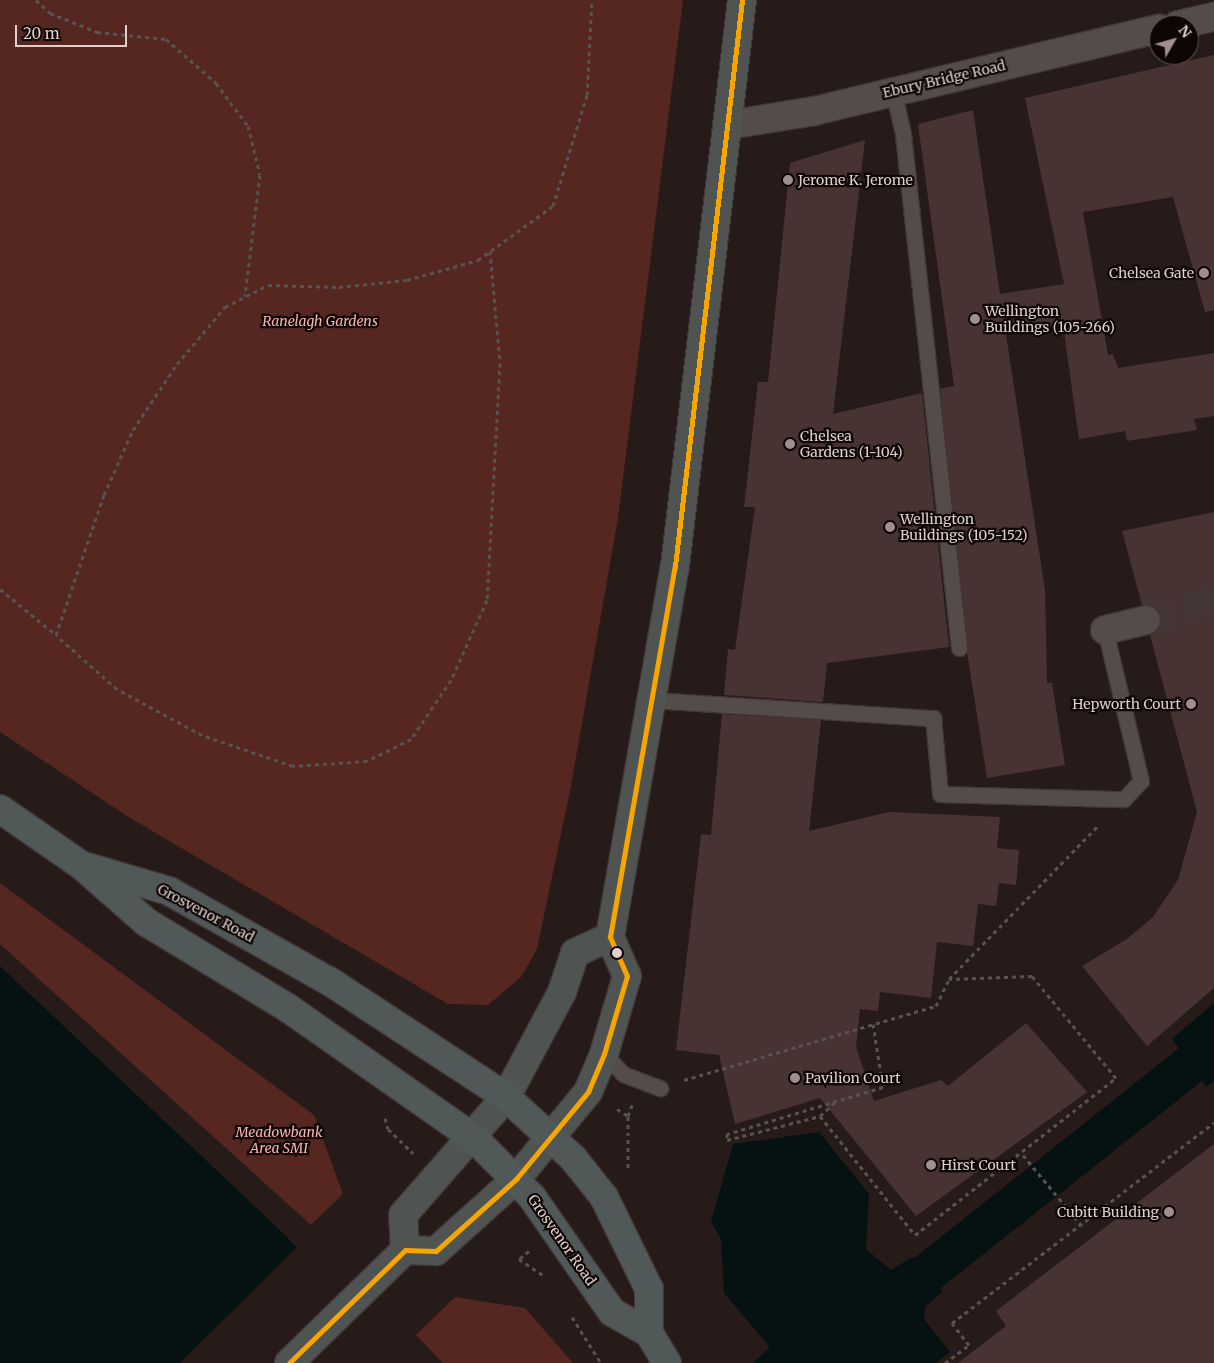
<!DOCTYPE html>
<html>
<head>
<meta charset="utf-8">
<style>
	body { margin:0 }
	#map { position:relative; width:1214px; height:1363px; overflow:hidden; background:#271b1a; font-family:Merriweather,serif }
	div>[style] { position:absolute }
	.green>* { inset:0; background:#562621 }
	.water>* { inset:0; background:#061212 }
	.pier>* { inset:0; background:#271b1a }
	.canal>* { height:40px; margin:-20px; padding:0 20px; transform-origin:20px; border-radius:20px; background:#061212 }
	.building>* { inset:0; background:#473331 }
	.minor-tunnel>* { height:28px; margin-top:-14px; transform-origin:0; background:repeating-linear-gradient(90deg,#433635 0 28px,transparent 0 42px) }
	.path>* { height:3px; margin-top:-1.5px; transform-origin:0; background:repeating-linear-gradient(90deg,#5a5250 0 4px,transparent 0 8px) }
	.roads { filter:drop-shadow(1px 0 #413736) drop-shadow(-1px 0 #413736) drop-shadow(0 1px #413736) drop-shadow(0 -1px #413736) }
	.service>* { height:15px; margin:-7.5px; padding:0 7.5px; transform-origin:7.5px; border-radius:7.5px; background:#554c4a }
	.minor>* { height:28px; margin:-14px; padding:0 14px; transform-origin:14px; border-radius:14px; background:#554c4a }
	.secondary>* { height:28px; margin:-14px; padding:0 14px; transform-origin:14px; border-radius:14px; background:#554c4a }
	.primary>* { height:28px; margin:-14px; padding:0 14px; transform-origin:14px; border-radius:14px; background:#4f5453 }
	.trunk>* { height:28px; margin:-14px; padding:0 14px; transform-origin:14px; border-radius:14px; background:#505858 }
	.bus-1>* { height:5px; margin:-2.5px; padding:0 2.5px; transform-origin:2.5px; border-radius:2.5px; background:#f7a600 }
	.dots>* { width:14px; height:14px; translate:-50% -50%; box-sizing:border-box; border:2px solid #0e0605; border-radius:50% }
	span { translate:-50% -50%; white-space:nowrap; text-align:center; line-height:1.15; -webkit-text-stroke:4.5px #0e0605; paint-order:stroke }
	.street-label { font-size:14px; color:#dfcfcd }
	.poi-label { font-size:14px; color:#dfcfcd }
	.left { translate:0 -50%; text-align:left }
	.right { translate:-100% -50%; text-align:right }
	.park-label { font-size:14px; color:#fbb4aa; font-style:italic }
	.north { position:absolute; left:1149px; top:15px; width:50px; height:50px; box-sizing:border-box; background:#0e0605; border:1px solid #625655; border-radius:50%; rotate:52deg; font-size:14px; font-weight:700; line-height:20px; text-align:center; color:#dfcfcd }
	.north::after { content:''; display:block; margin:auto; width:18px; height:22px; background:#9f908e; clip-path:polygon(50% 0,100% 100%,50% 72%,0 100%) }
	.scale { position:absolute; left:15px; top:25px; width:112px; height:22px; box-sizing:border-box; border:2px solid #dfcfcd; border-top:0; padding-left:6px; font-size:15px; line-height:18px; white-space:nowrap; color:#dfcfcd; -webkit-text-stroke:4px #0e0605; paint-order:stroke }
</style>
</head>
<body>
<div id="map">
	<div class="green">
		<div style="clip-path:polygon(0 0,683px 0,618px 518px,571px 786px,537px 949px,521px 977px,488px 1005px,448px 1004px,130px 818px,0 732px)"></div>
		<div style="clip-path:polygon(0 883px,314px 1115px,343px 1194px,311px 1225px,0 944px)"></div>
		<div style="clip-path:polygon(455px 1297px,525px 1308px,573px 1363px,443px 1363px,416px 1335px)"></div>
	</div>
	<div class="water">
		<div style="clip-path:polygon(0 966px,283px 1233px,407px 1363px,0 1363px)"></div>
		<div style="clip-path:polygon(1214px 1003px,1214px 1081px,1206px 1087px,1172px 1039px)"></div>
		<div style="clip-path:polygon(819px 1132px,869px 1194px,866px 1249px,891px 1270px,912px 1257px,936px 1268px,942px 1292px,926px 1306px,924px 1319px,950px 1352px,936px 1363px,753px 1363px,770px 1347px,724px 1293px,721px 1239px,711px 1222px,733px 1144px)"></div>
	</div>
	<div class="pier">
		<div style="clip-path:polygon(298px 1246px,409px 1363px,180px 1363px)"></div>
	</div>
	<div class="canal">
		<div style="left:814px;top:1363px;width:481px;rotate:-38.4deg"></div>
	</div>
	<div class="building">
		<div style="clip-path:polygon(1214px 55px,1214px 310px,1205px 312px,1173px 197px,1083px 212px,1108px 355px,1113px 354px,1118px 368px,1214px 353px,1214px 416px,1194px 419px,1197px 430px,1127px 441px,1125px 431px,1079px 439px,1063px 325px,1006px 334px,1045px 590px,1047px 683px,1052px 683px,1065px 765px,987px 778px,967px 652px,940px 389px,954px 386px,918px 124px,973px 110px,1000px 294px,1064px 284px,1025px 98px)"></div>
		<div style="clip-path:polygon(865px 140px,833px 414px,922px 393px,949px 647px,827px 663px,823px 702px,724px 695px,728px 649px,735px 650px,755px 507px,744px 507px,758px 382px,768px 382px,790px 163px)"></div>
		<div style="clip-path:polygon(1214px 512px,1214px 988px,1147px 1046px,1082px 966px,1127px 939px,1153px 917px,1178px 880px,1197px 812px,1150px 635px,1161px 625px,1161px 616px,1151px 605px,1142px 605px,1122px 531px)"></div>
		<div style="clip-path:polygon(722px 714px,821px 720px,809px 831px,889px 812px,1000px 817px,997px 848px,1019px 850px,1016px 885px,999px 883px,996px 906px,978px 904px,973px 946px,937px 942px,931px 998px,880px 992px,878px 1011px,860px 1009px,856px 1047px,874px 1101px,941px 1080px,948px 1086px,1026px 1023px,1087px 1092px,916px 1216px,820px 1098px,735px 1124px,719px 1055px,676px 1050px,701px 834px,711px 835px)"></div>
		<div style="clip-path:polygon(1214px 1144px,1214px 1363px,958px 1363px,1006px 1326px,996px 1311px)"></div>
	</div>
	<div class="minor-tunnel">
		<div style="left:1146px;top:620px;width:71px;rotate:-16.4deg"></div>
	</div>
	<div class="path">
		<div style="left:36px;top:0;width:19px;rotate:43deg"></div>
		<div style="left:50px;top:13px;width:51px;rotate:22deg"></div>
		<div style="left:97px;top:32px;width:69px;rotate:5.8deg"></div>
		<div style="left:166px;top:39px;width:67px;rotate:41.3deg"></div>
		<div style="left:216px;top:83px;width:54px;rotate:53.3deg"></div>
		<div style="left:248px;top:126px;width:50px;rotate:76.2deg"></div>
		<div style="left:260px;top:175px;width:122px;rotate:97.1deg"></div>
		<div style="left:490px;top:251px;width:112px;rotate:84.9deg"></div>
		<div style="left:500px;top:363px;width:237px;rotate:93.1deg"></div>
		<div style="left:487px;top:600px;width:88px;rotate:114.2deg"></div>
		<div style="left:451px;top:680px;width:71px;rotate:124.1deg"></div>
		<div style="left:411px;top:739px;width:49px;rotate:153.4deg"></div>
		<div style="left:367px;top:761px;width:74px;rotate:176.1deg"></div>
		<div style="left:293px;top:766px;width:96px;rotate:-161.2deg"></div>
		<div style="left:202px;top:735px;width:97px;rotate:-151.6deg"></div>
		<div style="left:117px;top:689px;width:81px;rotate:-138.5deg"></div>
		<div style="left:56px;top:635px;width:148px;rotate:-71.1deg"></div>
		<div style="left:104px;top:495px;width:71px;rotate:-66deg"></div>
		<div style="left:133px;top:430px;width:79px;rotate:-56.3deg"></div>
		<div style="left:177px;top:364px;width:75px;rotate:-49.9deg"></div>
		<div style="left:225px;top:307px;width:48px;rotate:-27.1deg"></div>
		<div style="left:268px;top:285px;width:71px;rotate:1.6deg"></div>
		<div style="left:339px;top:287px;width:68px;rotate:-5.9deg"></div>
		<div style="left:407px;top:280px;width:74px;rotate:-15.7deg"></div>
		<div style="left:478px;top:260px;width:92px;rotate:-35.8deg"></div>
		<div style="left:553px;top:206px;width:116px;rotate:-73deg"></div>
		<div style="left:587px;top:95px;width:95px;rotate:-87deg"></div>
		<div style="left:0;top:589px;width:72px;rotate:39.4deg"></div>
		<div style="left:873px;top:1024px;width:64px;rotate:81deg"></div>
		<div style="left:883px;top:1087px;width:163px;rotate:163.2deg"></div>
		<div style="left:727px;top:1134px;width:6px;rotate:90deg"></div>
		<div style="left:727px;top:1140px;width:96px;rotate:-14.5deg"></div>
		<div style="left:820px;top:1116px;width:152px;rotate:51.4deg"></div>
		<div style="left:915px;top:1235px;width:255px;rotate:-38deg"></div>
		<div style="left:1116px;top:1078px;width:132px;rotate:-129.5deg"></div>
		<div style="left:1032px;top:976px;width:83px;rotate:177.9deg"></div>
		<div style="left:684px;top:1080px;width:263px;rotate:-16.4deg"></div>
		<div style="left:936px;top:1006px;width:30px;rotate:-64deg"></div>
		<div style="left:949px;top:979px;width:214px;rotate:-45.8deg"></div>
		<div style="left:617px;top:1109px;width:13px;rotate:32deg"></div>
		<div style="left:628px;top:1116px;width:55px;rotate:90deg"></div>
		<div style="left:628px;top:1116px;width:12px;rotate:-70deg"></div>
		<div style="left:820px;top:1116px;width:22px;rotate:-43deg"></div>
		<div style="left:385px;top:1118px;width:11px;rotate:75deg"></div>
		<div style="left:388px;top:1129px;width:35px;rotate:44deg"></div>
		<div style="left:1023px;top:1155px;width:89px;rotate:50.4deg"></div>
		<div style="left:529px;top:1251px;width:13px;rotate:141deg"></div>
		<div style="left:519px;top:1259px;width:29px;rotate:34deg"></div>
		<div style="left:572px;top:1317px;width:54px;rotate:57.8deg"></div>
		<div style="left:945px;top:1363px;width:30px;rotate:-37deg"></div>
		<div style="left:969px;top:1345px;width:28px;rotate:-128deg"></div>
		<div style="left:952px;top:1323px;width:330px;rotate:-37.4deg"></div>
	</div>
	<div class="roads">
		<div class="service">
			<div style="left:893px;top:90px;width:45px;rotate:77.2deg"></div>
			<div style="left:903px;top:134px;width:517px;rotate:83.78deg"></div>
			<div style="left:652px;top:700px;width:282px;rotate:3.7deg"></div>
			<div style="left:933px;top:718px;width:76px;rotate:84.7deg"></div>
			<div style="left:940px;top:794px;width:184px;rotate:1.6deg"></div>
			<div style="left:1124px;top:799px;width:25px;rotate:-47deg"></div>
			<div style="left:1141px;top:781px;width:155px;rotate:-103.4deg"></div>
			<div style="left:604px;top:1054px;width:28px;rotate:46deg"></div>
			<div style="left:623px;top:1074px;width:40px;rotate:21deg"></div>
		</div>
		<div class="minor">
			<div style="left:1105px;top:630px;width:42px;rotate:-13.7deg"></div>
		</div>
		<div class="secondary">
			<div style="left:1178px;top:25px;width:37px;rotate:-13deg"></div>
			<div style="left:728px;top:125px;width:87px;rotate:-9.2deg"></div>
			<div style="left:814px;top:111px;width:355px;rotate:-13.4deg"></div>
		</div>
		<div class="primary">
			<div style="left:405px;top:1250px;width:35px;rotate:-93deg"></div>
			<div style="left:403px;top:1215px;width:157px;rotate:-48.9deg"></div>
			<div style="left:506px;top:1097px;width:119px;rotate:-61.9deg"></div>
			<div style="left:562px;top:992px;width:41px;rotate:-71.6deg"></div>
			<div style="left:575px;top:953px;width:38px;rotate:-25deg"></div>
			<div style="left:289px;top:1363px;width:162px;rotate:-44.2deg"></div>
			<div style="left:405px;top:1250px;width:31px;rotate:2deg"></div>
			<div style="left:436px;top:1251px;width:108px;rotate:-42deg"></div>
			<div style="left:516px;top:1179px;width:113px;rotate:-50.4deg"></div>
			<div style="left:588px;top:1092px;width:41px;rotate:-67.2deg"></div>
			<div style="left:604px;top:1054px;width:81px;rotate:-73.6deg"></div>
			<div style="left:627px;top:976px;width:43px;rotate:-113.6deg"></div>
			<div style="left:610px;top:937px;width:377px;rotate:-80.1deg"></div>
			<div style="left:675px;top:566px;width:570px;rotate:-83.25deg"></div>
		</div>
		<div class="trunk">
			<div style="left:0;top:809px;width:98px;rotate:34.7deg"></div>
			<div style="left:81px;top:865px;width:86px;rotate:41.2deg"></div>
			<div style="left:146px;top:922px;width:166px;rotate:31.2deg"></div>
			<div style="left:288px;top:1008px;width:227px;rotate:35deg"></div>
			<div style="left:474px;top:1138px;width:83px;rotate:45.5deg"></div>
			<div style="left:532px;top:1197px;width:140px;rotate:55.2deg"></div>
			<div style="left:612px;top:1312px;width:43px;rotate:29.6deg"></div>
			<div style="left:649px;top:1333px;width:35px;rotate:59deg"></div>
			<div style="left:87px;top:867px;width:85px;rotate:16.3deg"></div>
			<div style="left:169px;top:891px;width:184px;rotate:29.4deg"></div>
			<div style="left:329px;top:981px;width:212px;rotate:33.2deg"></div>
			<div style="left:506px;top:1097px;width:91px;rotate:42.3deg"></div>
			<div style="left:573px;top:1158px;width:50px;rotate:51.5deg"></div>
			<div style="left:604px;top:1197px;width:102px;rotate:63.9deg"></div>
			<div style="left:649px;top:1289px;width:44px;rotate:90deg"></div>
		</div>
	</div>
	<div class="bus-1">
		<div style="left:289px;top:1363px;width:162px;rotate:-44.2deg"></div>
		<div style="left:405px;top:1250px;width:31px;rotate:2deg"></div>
		<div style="left:436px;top:1251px;width:108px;rotate:-42deg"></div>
		<div style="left:516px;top:1179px;width:113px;rotate:-50.4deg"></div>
		<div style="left:588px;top:1092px;width:41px;rotate:-67.2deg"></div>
		<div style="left:604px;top:1054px;width:81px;rotate:-73.6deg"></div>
		<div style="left:627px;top:976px;width:43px;rotate:-113.6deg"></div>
		<div style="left:610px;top:937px;width:377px;rotate:-80.1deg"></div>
		<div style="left:675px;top:566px;width:570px;rotate:-83.25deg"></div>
	</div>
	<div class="dots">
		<div style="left:788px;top:180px;background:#9f908e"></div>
		<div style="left:1204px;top:273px;background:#9f908e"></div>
		<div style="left:975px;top:319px;background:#9f908e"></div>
		<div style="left:790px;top:444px;background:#9f908e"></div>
		<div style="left:890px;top:527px;background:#9f908e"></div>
		<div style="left:1191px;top:704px;background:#9f908e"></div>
		<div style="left:617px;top:953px;background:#dfcfcd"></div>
		<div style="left:795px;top:1078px;background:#9f908e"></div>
		<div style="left:931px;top:1165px;background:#9f908e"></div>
		<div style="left:1169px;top:1212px;background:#9f908e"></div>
	</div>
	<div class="street-label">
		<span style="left:944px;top:79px;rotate:-13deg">Ebury Bridge Road</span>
		<span style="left:206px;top:913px;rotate:28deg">Grosvenor Road</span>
		<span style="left:562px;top:1240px;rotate:55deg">Grosvenor Road</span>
	</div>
	<div class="poi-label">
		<span class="left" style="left:798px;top:180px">Jerome K. Jerome</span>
		<span class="right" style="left:1194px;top:273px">Chelsea Gate</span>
		<span class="left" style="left:985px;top:319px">Wellington<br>Buildings (105-266)</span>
		<span class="left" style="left:800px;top:444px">Chelsea<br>Gardens (1-104)</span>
		<span class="left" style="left:900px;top:527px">Wellington<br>Buildings (105-152)</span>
		<span class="right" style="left:1181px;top:704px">Hepworth Court</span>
		<span class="left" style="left:805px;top:1078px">Pavilion Court</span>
		<span class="left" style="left:941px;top:1165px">Hirst Court</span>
		<span class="right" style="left:1159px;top:1212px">Cubitt Building</span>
	</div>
	<div class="park-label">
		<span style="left:320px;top:321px">Ranelagh Gardens</span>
		<span style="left:279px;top:1140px">Meadowbank<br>Area SMI</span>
	</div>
	<div class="north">N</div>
	<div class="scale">20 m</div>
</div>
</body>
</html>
